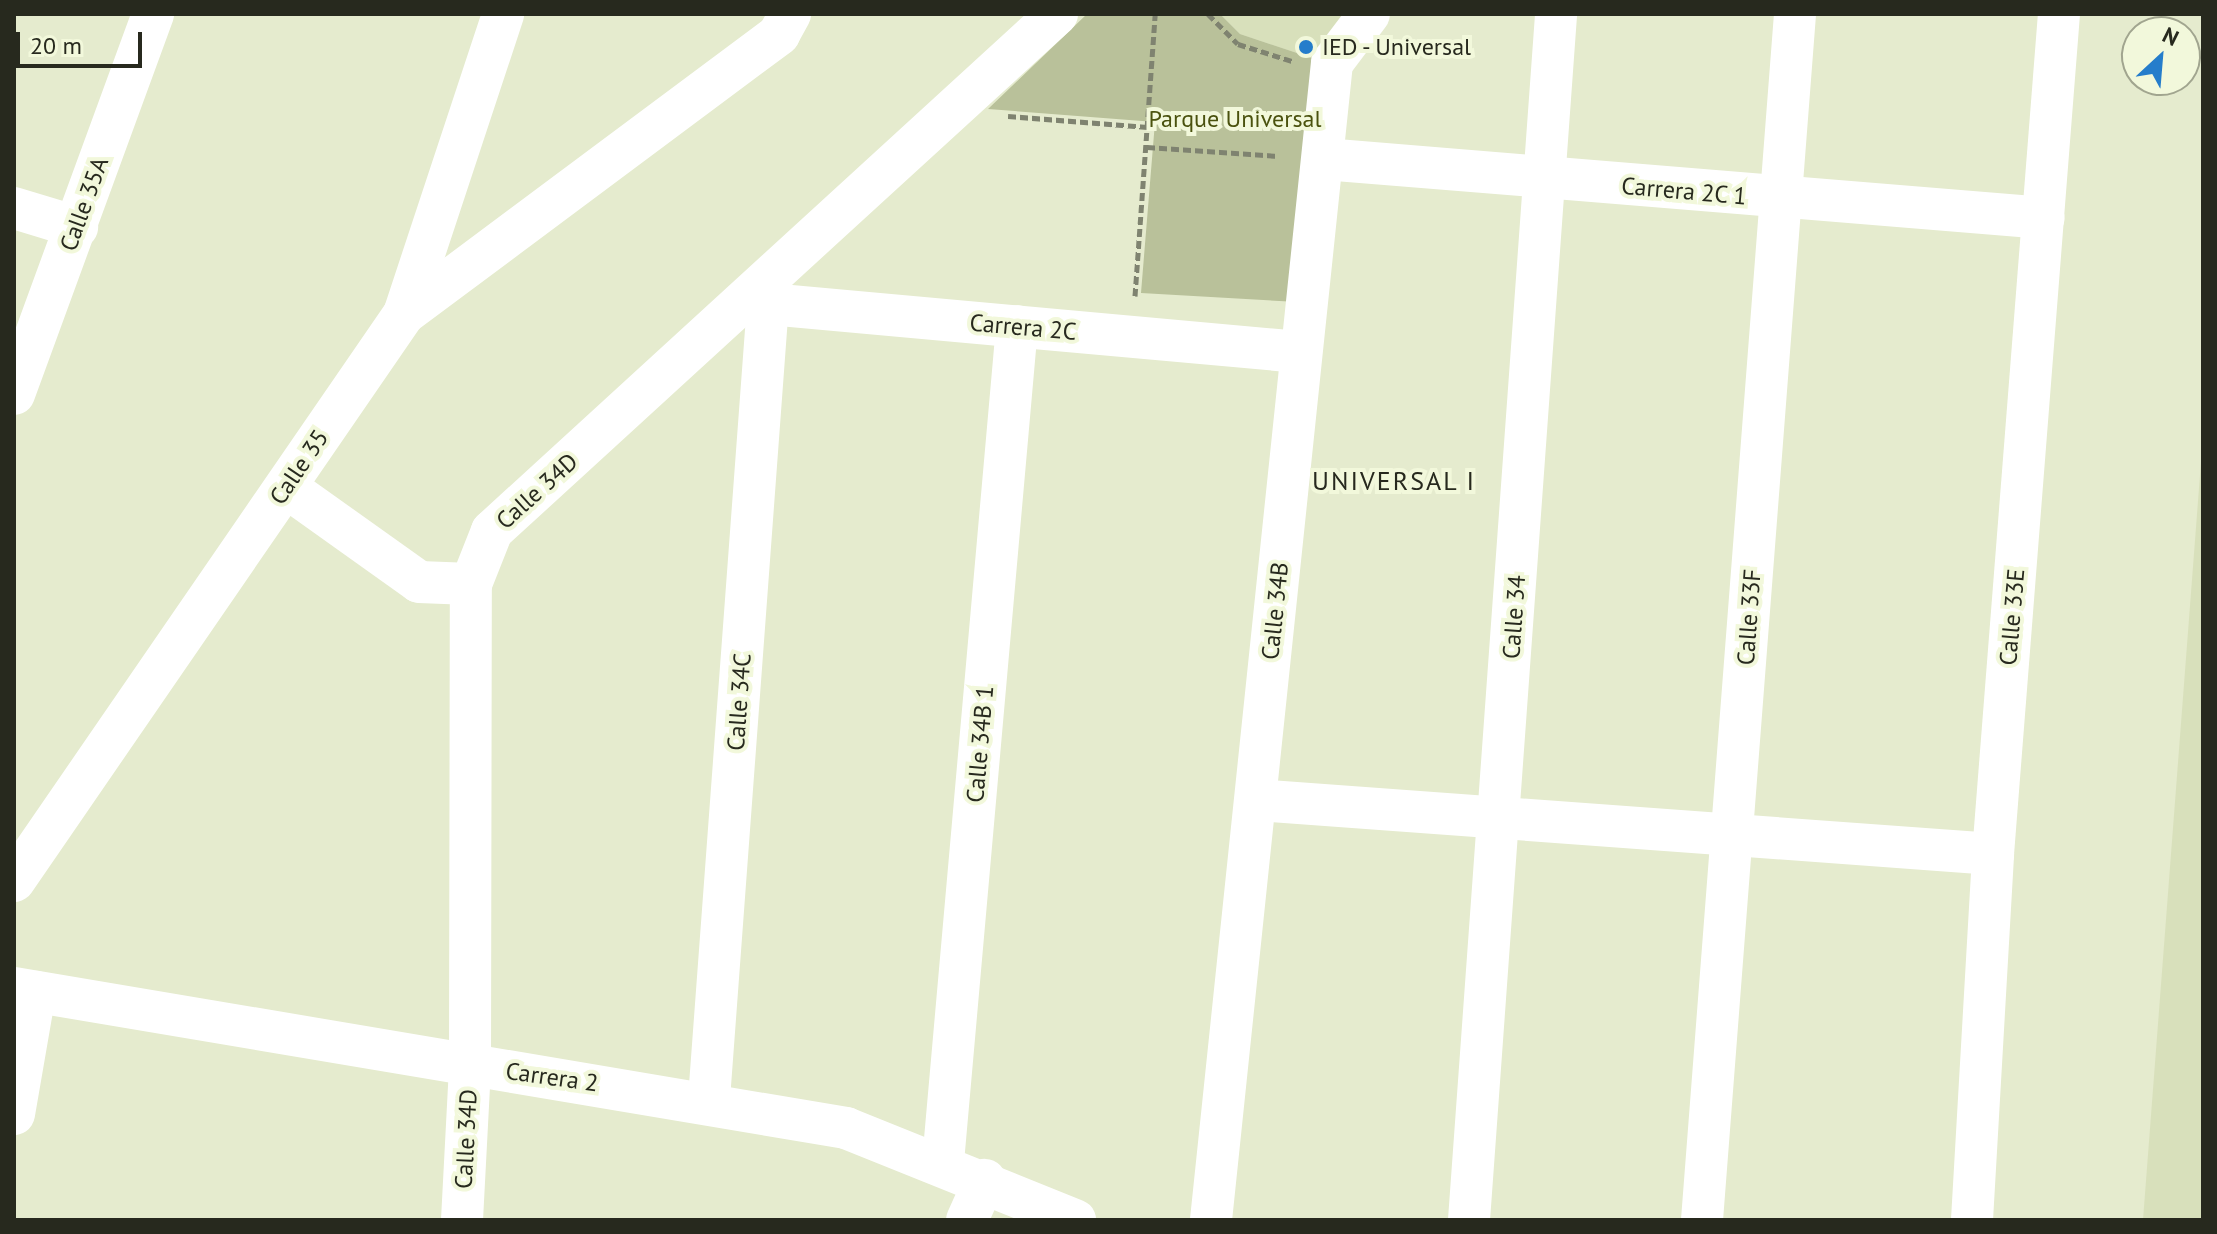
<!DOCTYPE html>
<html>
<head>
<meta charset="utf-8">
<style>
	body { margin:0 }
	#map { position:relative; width:2217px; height:1234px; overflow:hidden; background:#e5ebce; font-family:"PT Sans",sans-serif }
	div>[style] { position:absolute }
	.built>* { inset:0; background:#d8e0bb }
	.green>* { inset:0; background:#b9c19a }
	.path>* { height:5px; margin-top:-2.5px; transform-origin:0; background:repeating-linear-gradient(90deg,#7f8370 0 8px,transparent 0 12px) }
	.minor>* { height:42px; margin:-21px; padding:0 21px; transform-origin:21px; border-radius:21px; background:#fff }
	.dots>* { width:22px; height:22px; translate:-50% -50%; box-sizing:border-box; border:4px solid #f2f8db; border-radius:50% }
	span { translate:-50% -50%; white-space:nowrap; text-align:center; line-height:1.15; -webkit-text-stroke:8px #f2f8db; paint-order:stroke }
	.poi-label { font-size:24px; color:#27291e }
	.left { translate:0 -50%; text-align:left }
	.park-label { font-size:24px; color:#4a520e }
	.street-label { font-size:24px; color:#27291e }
	.neighbourhood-label { font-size:26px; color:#27291e; letter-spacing:2px }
	.frame { position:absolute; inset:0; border:16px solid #27291e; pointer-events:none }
	.north { position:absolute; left:2121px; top:16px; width:80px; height:80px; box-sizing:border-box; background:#f2f8db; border:2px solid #a1a58f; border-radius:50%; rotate:26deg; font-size:22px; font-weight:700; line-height:32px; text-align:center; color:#27291e }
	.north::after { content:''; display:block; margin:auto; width:28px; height:36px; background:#257dcb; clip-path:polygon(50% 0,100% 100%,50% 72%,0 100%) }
	.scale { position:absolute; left:16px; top:32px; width:126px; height:36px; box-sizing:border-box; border:4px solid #27291e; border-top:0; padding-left:10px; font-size:24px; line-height:28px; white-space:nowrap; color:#27291e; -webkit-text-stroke:6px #f2f8db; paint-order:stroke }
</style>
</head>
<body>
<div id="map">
	<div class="built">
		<div style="clip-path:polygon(1220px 14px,1355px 14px,1321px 61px,1240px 34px)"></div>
		<div style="clip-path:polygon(2203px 436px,2203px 1220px,2143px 1220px)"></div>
	</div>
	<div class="green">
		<div style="clip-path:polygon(1087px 14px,1220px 14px,1240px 34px,1321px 61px,1298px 302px,1141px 293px,1155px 122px,988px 109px)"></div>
	</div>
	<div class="path">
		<div style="left:1208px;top:14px;width:42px;rotate:45deg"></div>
		<div style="left:1238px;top:44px;width:57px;rotate:17.5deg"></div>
		<div style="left:1008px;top:116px;width:140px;rotate:4.5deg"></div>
		<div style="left:1147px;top:147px;width:132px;rotate:3.9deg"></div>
		<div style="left:1135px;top:296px;width:283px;rotate:-85.9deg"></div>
	</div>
	<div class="minor">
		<div style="left:1324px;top:159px;width:722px;rotate:4.68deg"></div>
		<div style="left:14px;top:208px;width:66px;rotate:16.8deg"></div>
		<div style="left:746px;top:302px;width:556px;rotate:5.16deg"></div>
		<div style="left:404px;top:314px;width:468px;rotate:-36.7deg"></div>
		<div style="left:779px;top:34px;width:23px;rotate:-61deg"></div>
		<div style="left:14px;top:394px;width:405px;rotate:-69.9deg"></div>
		<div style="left:286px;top:487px;width:163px;rotate:35.5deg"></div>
		<div style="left:419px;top:582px;width:52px;rotate:2.2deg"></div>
		<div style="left:1256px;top:800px;width:739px;rotate:4.19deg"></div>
		<div style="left:14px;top:881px;width:688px;rotate:-55.48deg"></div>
		<div style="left:404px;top:314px;width:316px;rotate:-71.7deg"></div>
		<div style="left:14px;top:988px;width:844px;rotate:9.55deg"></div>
		<div style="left:846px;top:1128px;width:247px;rotate:21.9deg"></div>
		<div style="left:709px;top:1099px;width:797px;rotate:-85.76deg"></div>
		<div style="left:14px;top:1114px;width:124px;rotate:-80.2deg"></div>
		<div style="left:943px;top:1162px;width:839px;rotate:-84.94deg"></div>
		<div style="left:462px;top:1220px;width:154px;rotate:-87deg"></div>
		<div style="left:470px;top:1066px;width:482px;rotate:-89.9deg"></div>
		<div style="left:471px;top:584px;width:57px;rotate:-68.4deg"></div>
		<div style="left:492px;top:531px;width:766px;rotate:-42.46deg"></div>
		<div style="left:967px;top:1220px;width:44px;rotate:-65.8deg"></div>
		<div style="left:1211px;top:1220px;width:1163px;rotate:-84.03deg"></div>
		<div style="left:1332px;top:63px;width:61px;rotate:-52.9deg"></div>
		<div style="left:1469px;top:1220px;width:1209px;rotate:-85.87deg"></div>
		<div style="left:1702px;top:1220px;width:1210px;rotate:-85.59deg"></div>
		<div style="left:1972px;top:1220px;width:367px;rotate:-86.7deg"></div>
		<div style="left:1993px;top:854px;width:843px;rotate:-85.51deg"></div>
	</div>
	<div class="dots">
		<div style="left:1306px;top:47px;background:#257dcb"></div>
	</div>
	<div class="poi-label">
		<span class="left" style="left:1322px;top:47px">IED - Universal</span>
	</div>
	<div class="park-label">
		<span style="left:1235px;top:119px">Parque Universal</span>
	</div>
	<div class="street-label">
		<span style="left:1684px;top:191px;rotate:5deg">Carrera 2C 1</span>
		<span style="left:84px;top:204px;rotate:-70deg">Calle 35A</span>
		<span style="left:1023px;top:327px;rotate:5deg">Carrera 2C</span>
		<span style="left:299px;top:467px;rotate:-56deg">Calle 35</span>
		<span style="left:537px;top:491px;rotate:-42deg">Calle 34D</span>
		<span style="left:1275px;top:611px;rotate:-84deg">Calle 34B</span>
		<span style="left:1514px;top:617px;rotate:-86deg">Calle 34</span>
		<span style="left:1749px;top:617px;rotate:-86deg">Calle 33F</span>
		<span style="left:2012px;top:617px;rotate:-85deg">Calle 33E</span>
		<span style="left:739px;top:702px;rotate:-86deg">Calle 34C</span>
		<span style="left:980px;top:744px;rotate:-85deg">Calle 34B 1</span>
		<span style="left:552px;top:1077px;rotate:8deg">Carrera 2</span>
		<span style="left:466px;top:1139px;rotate:-87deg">Calle 34D</span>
	</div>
	<div class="neighbourhood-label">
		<span style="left:1394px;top:481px">UNIVERSAL I</span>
	</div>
	<div class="frame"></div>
	<div class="north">N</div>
	<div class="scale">20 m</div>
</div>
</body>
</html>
